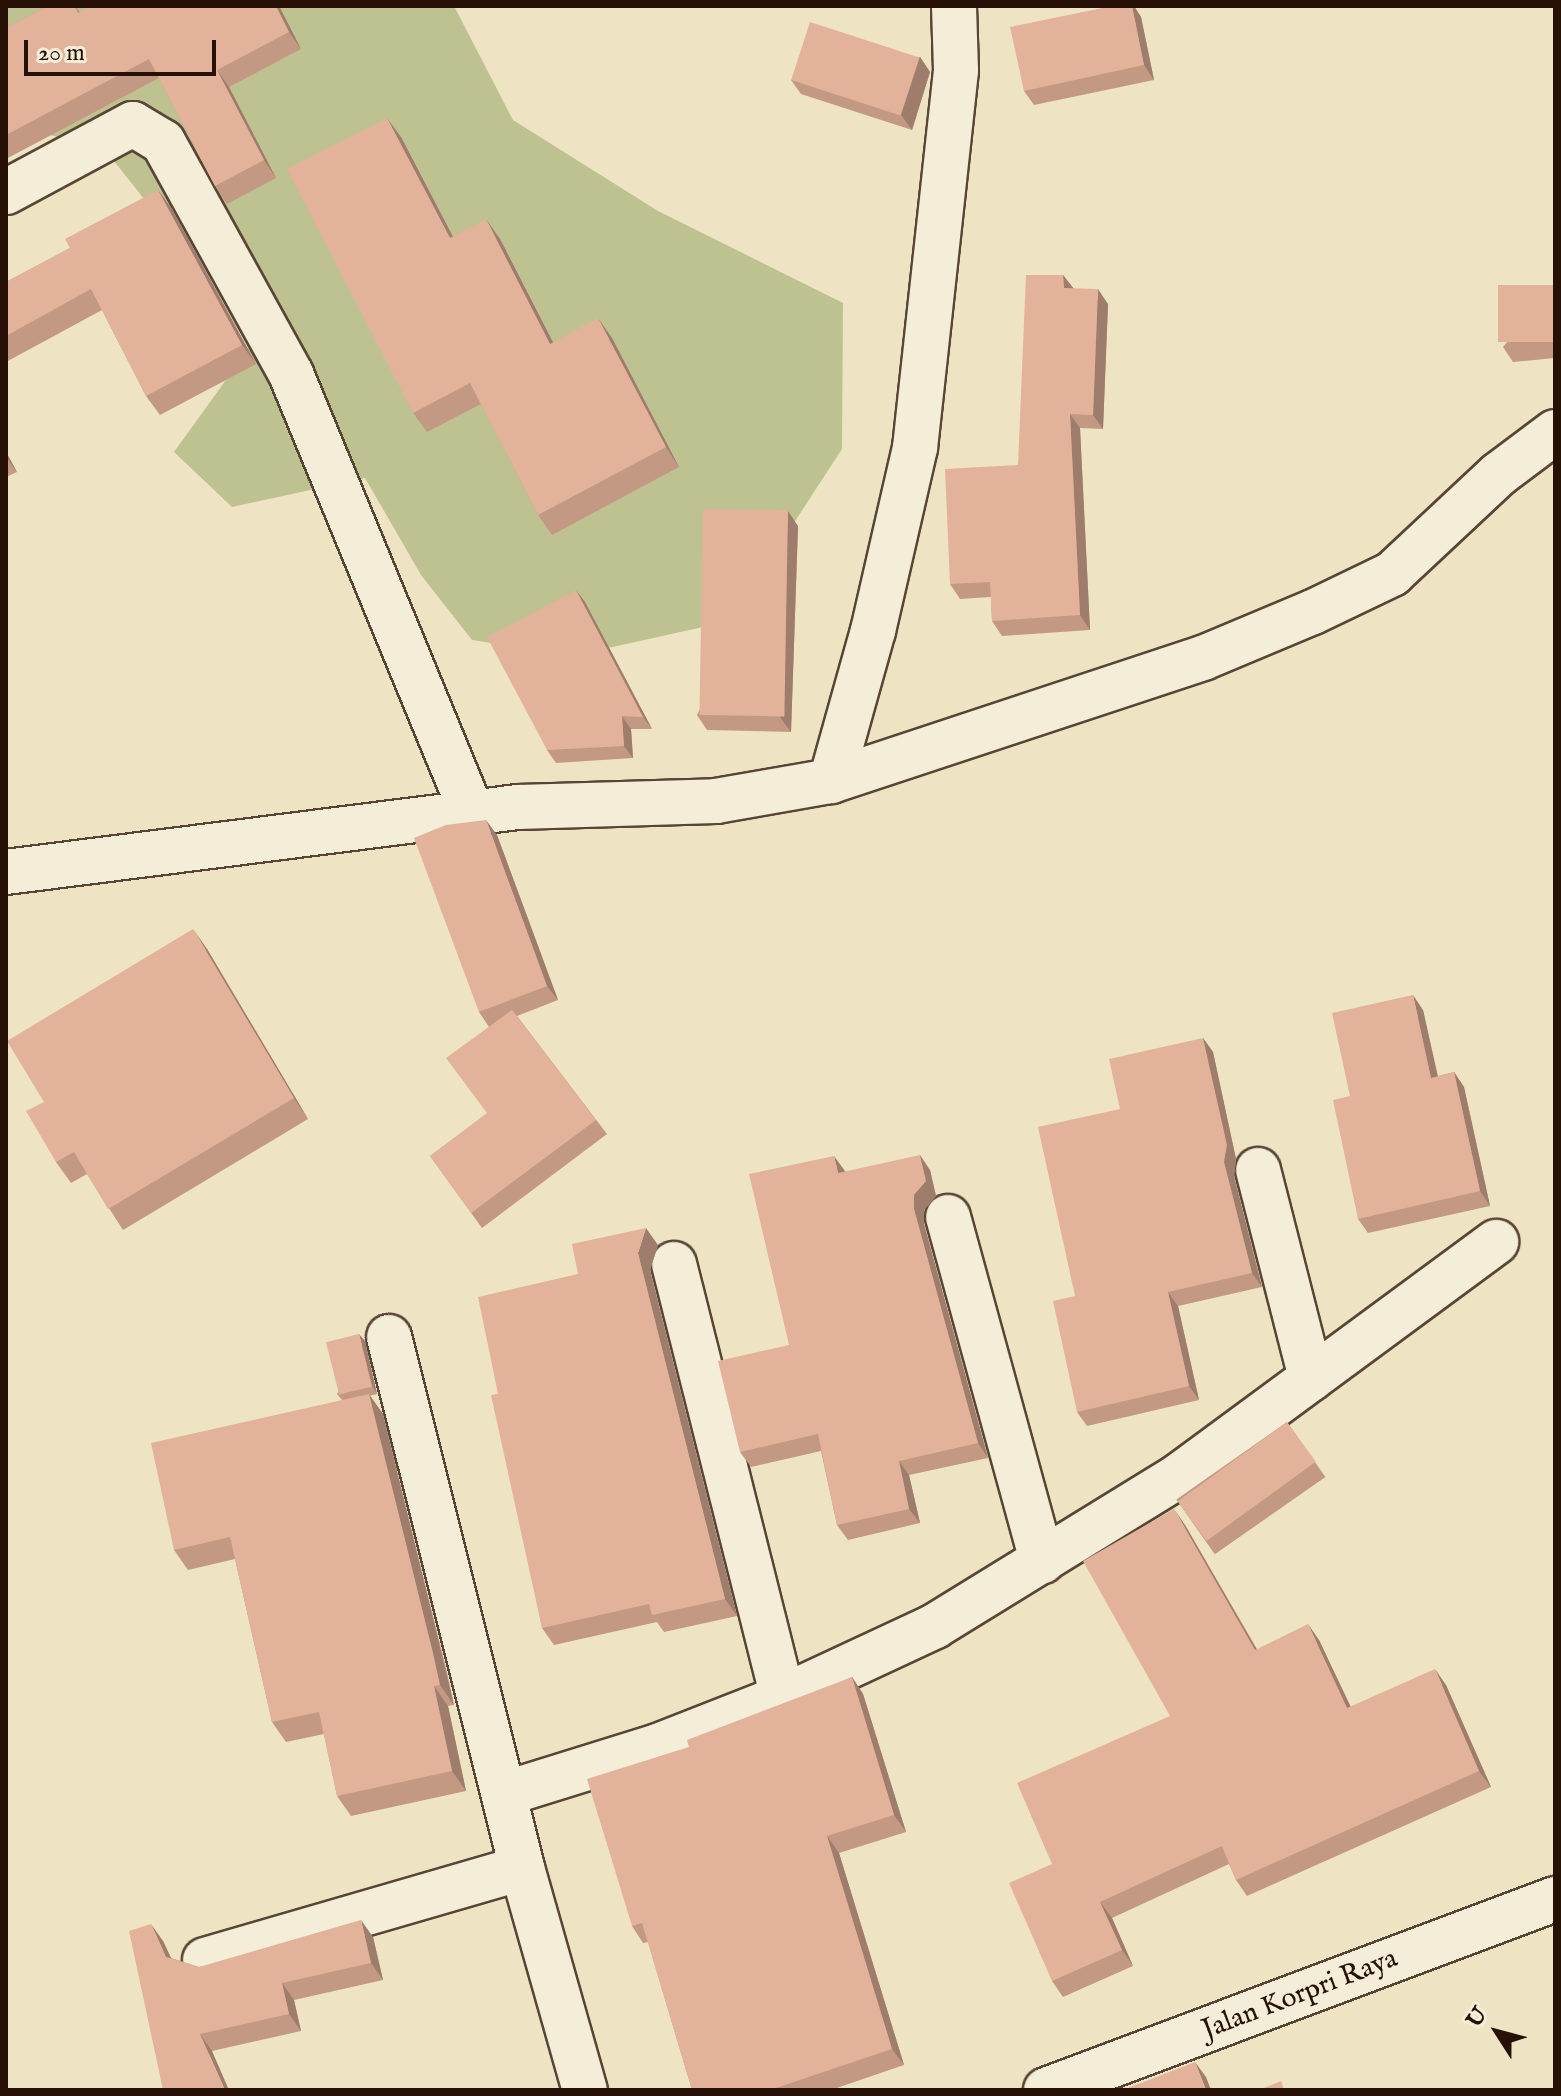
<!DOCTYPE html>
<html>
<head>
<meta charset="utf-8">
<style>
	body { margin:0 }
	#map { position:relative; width:1561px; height:2096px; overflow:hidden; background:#eee4c3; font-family:"IM FELL English",serif }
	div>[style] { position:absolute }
	.green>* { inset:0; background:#bec290 }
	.roads { filter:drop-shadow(2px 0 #594535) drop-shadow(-2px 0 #594535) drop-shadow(0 2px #594535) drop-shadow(0 -2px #594535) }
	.street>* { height:44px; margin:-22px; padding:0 22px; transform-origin:22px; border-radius:22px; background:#f4edd8 }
	.wall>* { inset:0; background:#c39984; transform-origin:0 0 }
	.shaded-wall>* { inset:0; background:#9f7d6c }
	.building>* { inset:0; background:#e3b29a; transform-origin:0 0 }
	span { translate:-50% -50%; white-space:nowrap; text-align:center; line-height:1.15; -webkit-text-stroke:7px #f4edd8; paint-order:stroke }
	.street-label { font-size:28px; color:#271006 }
	.frame { position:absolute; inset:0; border:8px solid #271006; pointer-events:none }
	.north { position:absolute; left:1457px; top:1992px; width:80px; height:80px; -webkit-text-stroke:6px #f4edd8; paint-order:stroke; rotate:306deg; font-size:22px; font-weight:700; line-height:32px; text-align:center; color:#271006 }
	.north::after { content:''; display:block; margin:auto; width:28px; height:36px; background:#271006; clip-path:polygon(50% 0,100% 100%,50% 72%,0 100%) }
	.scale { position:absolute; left:24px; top:40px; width:192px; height:36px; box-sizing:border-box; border:4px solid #271006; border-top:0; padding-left:10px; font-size:24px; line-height:28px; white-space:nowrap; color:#271006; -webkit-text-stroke:6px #f4edd8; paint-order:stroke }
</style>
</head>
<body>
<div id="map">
	<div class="green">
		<div style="clip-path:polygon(6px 6px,454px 6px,513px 120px,658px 211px,843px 303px,842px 449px,730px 621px,572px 656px,472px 640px,421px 575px,365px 478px,232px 507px,174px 452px,267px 323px,164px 224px,102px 146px,6px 126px)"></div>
	</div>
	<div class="roads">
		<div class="street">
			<div style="left:6px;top:192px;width:144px;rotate:-28.2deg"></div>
			<div style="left:133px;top:124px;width:35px;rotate:31deg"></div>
			<div style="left:163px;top:142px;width:265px;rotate:61.1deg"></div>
			<div style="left:291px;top:374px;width:475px;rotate:67.6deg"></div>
			<div style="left:831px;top:781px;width:156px;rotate:-74.4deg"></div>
			<div style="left:873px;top:631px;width:188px;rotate:-77.1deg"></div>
			<div style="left:915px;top:448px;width:380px;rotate:-83.8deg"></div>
			<div style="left:956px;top:70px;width:64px;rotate:-91.8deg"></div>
			<div style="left:6px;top:872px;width:516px;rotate:-7.24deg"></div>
			<div style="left:518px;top:807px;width:198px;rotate:-1.7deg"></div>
			<div style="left:716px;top:801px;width:117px;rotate:-9.9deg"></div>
			<div style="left:831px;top:781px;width:392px;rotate:-18.3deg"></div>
			<div style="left:1203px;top:658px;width:119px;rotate:-22.7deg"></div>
			<div style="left:1313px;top:612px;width:88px;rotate:-25.7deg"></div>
			<div style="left:1392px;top:574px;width:146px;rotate:-43.1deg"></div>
			<div style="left:1499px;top:474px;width:70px;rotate:-36.9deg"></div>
			<div style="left:1258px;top:1170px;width:215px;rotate:75.7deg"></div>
			<div style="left:948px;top:1217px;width:357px;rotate:74.7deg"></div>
			<div style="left:674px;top:1264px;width:447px;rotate:75.9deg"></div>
			<div style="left:389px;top:1337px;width:547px;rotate:75.94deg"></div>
			<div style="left:522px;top:1868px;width:231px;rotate:74.2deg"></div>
			<div style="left:507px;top:1793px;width:158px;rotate:-17.3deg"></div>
			<div style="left:658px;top:1746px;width:134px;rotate:-21.4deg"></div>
			<div style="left:783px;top:1697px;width:168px;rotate:-25deg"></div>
			<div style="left:935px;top:1626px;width:288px;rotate:-31.6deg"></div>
			<div style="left:1180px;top:1475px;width:393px;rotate:-36.4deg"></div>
			<div style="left:205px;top:1960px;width:330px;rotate:-16.2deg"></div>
			<div style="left:1046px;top:2090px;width:544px;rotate:-20.57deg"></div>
		</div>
	</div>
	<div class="wall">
		<div style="clip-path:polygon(47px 6px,76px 6px,80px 12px,279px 6px,301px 49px,229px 87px,276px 178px,227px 204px,215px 186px,159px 78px,6px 159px,6px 28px)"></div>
		<div style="clip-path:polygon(1112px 6px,1134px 6px,1141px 17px,1154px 80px,1034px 105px,1024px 91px)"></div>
		<div style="clip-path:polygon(920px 57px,930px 72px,912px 130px,801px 94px,791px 80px)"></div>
		<div style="clip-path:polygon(401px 137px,453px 237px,500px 239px,553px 342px,612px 338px,679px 467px,552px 535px,538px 515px,481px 404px,427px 432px,413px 413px)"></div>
		<div style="clip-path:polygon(158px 190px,172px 209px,256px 364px,160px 415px,146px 396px,102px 310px,6px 362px,6px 282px,70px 248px)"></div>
		<div style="clip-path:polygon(1063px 275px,1073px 288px,1108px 304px,1103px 429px,1080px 428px,1090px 630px,1002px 636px,992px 621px,991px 597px,960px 599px,950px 584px,1018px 465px)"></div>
		<div style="clip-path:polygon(1555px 285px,1555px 358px,1513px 362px,1503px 347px)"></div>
		<div style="clip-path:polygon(6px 452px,17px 472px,6px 477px)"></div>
		<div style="clip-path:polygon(798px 526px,791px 732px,707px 730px,697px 715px)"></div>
		<div style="clip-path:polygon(576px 590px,585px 602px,652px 729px,631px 729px,633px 758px,556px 763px,547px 750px)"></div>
		<div style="clip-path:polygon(497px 835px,558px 1000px,517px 1016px,607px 1134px,482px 1228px,430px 1156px,487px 1114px,489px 1027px,479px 1012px)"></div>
		<div style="clip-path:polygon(207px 949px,308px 1119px,123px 1230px,87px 1174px,71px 1183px,56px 1162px,44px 1102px)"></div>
		<div style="clip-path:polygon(1423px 1010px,1438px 1076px,1454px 1072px,1464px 1087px,1490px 1206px,1368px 1233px,1358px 1219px,1350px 1096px)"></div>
		<div style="clip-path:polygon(1203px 1038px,1213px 1052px,1236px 1159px,1234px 1176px,1262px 1287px,1178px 1306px,1199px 1400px,1087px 1426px,1077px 1412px,1075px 1296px,1120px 1109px)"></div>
		<div style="clip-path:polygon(930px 1170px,936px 1196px,924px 1210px,924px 1224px,988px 1458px,909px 1475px,920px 1523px,848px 1540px,837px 1525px,821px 1451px,751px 1467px,740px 1452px,789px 1345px,845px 1172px)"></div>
		<div style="clip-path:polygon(658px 1245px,650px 1270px,737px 1616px,664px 1632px,657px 1622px,554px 1645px,542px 1628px,498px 1394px,578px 1274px)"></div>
		<div style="clip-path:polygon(365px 1341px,377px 1394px,369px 1396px,383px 1414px,447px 1672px,454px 1705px,448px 1706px,466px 1791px,351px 1816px,337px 1796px,324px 1734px,286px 1742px,272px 1722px,235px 1559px,188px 1570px,174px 1550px,342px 1400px,337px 1394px)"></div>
		<div style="left:1287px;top:1422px;width:67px;height:135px;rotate:55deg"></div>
		<div style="clip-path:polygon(1185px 1525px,1257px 1649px,1319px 1640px,1350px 1707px,1446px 1685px,1491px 1787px,1247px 1896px,1236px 1880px,1229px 1864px,1112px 1918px,1133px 1966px,1063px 1997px,1052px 1981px,1052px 1864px,1170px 1716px)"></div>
		<div style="clip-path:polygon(852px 1677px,863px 1694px,906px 1832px,839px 1853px,904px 2065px,831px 2090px,692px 2090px,648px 1942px,643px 1943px,632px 1926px,689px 1747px)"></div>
		<div style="clip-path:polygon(373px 1937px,383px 1980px,294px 2000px,301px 2031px,212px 2051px,163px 2090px,163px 1941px,171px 1958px,199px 1967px)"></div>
	</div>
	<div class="shaded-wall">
		<div style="clip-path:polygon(276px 6px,279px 6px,301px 49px,289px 32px)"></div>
		<div style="clip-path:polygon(1132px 6px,1134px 6px,1141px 17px,1154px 80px,1144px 65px)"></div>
		<div style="clip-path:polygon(920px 57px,930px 72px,912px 130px,901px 115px)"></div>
		<div style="clip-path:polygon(217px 70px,229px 87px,276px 178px,264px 160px)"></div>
		<div style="clip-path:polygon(387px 118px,401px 137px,464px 258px,450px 238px)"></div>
		<div style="clip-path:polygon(158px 190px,172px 209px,256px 364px,242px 345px)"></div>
		<div style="clip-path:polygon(486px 219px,500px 239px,564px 364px,550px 344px)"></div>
		<div style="clip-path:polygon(1063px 275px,1074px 289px,1064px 288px)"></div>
		<div style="clip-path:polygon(1098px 289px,1108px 304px,1103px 429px,1093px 415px)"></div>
		<div style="clip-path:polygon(598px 318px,612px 338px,679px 467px,666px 447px)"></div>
		<div style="clip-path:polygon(1070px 414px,1080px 428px,1090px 630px,1080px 615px)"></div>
		<div style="clip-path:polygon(6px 452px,17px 472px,6px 457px)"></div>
		<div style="clip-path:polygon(788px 511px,798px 526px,791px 732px,780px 717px)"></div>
		<div style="clip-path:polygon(576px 590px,585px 602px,652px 729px,643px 717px)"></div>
		<div style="clip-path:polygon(622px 716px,631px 729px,633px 758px,624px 746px)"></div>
		<div style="clip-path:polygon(486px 820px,497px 835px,558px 1000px,547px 986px)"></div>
		<div style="clip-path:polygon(193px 929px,207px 949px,308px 1119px,294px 1098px)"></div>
		<div style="clip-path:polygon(1413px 995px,1423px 1010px,1441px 1092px,1431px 1078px)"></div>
		<div style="clip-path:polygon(1203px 1038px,1213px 1052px,1236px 1159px,1234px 1176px,1262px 1287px,1252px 1273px,1224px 1162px)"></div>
		<div style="clip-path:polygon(1454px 1072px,1464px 1087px,1490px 1206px,1480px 1191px)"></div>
		<div style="clip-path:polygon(920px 1155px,930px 1170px,936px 1196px,924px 1210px,924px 1224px,988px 1458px,978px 1443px,914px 1209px,914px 1195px)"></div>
		<div style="clip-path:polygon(834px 1156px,845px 1171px,849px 1188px,838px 1173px)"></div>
		<div style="clip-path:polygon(646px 1228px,658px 1245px,650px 1270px,737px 1616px,725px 1599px,638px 1253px)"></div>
		<div style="clip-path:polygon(1168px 1292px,1178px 1306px,1199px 1400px,1189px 1386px)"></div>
		<div style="clip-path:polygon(359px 1334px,365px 1341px,377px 1394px,372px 1386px)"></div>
		<div style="clip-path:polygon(369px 1394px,383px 1414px,454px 1705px,440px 1685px)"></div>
		<div style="clip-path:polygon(899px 1461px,909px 1475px,920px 1523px,909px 1509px)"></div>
		<div style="clip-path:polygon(1174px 1509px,1185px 1525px,1266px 1666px,1255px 1650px)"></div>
		<div style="clip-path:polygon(1308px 1624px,1319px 1640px,1359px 1724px,1347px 1708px)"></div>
		<div style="clip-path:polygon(1435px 1669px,1446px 1685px,1491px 1787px,1479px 1771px)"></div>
		<div style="clip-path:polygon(852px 1677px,863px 1694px,906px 1832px,894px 1815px)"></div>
		<div style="clip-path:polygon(434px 1686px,448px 1706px,466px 1791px,452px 1771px)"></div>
		<div style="clip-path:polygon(827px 1836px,839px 1853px,904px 2065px,892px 2049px)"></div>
		<div style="clip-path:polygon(1100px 1902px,1112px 1918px,1133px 1966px,1122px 1950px)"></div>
		<div style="clip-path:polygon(361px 1920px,373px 1937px,383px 1980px,371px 1963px)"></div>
		<div style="clip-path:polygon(151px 1924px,163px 1941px,178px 1973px,166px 1957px)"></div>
		<div style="clip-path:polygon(282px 1983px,294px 2000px,301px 2031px,289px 2014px)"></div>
		<div style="clip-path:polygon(200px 2034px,212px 2051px,229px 2090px,225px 2090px)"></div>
		<div style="clip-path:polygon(1195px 2062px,1206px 2077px,1211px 2090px,1206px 2090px)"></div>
	</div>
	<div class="building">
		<div style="clip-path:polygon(47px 6px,74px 6px,78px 13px,92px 6px,276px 6px,289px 32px,217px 70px,264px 160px,215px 186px,149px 59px,6px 135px,6px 28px)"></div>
		<div style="clip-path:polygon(1112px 6px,1132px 6px,1144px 65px,1024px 91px,1010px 27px)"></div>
		<div style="left:810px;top:22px;width:115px;height:61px;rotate:18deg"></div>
		<div style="clip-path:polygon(387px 118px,450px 238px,486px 219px,550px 344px,598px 318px,666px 447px,538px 515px,470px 383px,413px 413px,287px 169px)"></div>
		<div style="clip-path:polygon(158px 190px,242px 345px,146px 396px,91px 289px,6px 336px,6px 282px,70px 248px,65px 239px)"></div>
		<div style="clip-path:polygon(1026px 275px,1063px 275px,1064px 288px,1098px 289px,1093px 415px,1070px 414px,1080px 615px,992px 621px,990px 582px,950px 584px,945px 469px,1018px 465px)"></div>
		<div style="left:1555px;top:285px;width:57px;height:57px;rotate:90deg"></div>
		<div style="left:703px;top:509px;width:85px;height:206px;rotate:1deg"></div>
		<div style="clip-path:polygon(576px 590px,643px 717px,622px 716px,624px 746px,547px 750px,487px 637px)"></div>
		<div style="clip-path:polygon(486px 820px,547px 986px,479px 1012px,414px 838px,446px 825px)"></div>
		<div style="clip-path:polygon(193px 929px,294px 1098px,108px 1209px,74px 1152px,56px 1162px,26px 1111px,44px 1102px,7px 1041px)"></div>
		<div style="clip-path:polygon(1413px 995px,1431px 1078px,1454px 1072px,1480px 1191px,1358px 1219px,1333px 1100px,1350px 1096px,1332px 1013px)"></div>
		<div style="clip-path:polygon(512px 1010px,596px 1120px,471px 1213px,430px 1156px,487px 1113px,446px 1058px)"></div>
		<div style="clip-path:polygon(1203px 1038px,1227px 1145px,1224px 1162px,1252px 1273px,1168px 1292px,1189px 1386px,1077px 1412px,1053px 1301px,1075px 1296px,1038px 1127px,1120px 1109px,1109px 1059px)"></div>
		<div style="clip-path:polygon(920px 1155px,926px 1181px,914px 1195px,914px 1209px,978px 1443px,899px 1461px,909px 1509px,837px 1525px,818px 1434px,740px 1452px,718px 1361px,789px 1345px,749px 1174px,834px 1156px,838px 1173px)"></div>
		<div style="clip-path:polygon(646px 1228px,638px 1253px,725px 1599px,652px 1615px,649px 1604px,542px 1628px,491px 1395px,498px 1394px,478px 1297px,578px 1274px,572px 1244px)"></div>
		<div style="left:359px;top:1334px;width:54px;height:34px;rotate:76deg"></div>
		<div style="clip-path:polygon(369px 1394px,433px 1653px,440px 1685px,434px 1686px,452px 1771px,337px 1796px,319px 1712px,272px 1722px,230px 1537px,174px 1550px,151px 1443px)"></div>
		<div style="left:1287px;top:1422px;width:49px;height:135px;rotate:54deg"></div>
		<div style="clip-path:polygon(1174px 1509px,1255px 1650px,1308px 1624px,1347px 1708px,1435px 1669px,1479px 1771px,1236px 1880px,1222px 1846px,1100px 1902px,1122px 1950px,1052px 1981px,1009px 1883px,1052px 1864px,1017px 1783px,1170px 1716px,1083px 1561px)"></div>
		<div style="clip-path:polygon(852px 1677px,894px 1815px,827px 1836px,892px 2049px,770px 2090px,692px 2090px,642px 1923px,632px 1926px,587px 1779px,689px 1747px,687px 1740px)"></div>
		<div style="clip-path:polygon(361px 1920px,371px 1963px,282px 1983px,289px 2014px,200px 2034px,225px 2090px,163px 2090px,129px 1931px,151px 1924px,166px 1957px,199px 1967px)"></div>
		<div style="clip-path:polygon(1195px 2062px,1206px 2090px,1123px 2090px)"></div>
		<div style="clip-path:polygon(1281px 2081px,1284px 2090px,1259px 2090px)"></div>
	</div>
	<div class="street-label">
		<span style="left:1300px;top:1995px;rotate:-21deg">Jalan Korpri Raya</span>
	</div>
	<div class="frame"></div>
	<div class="north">U</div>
	<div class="scale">20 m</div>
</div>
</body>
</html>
